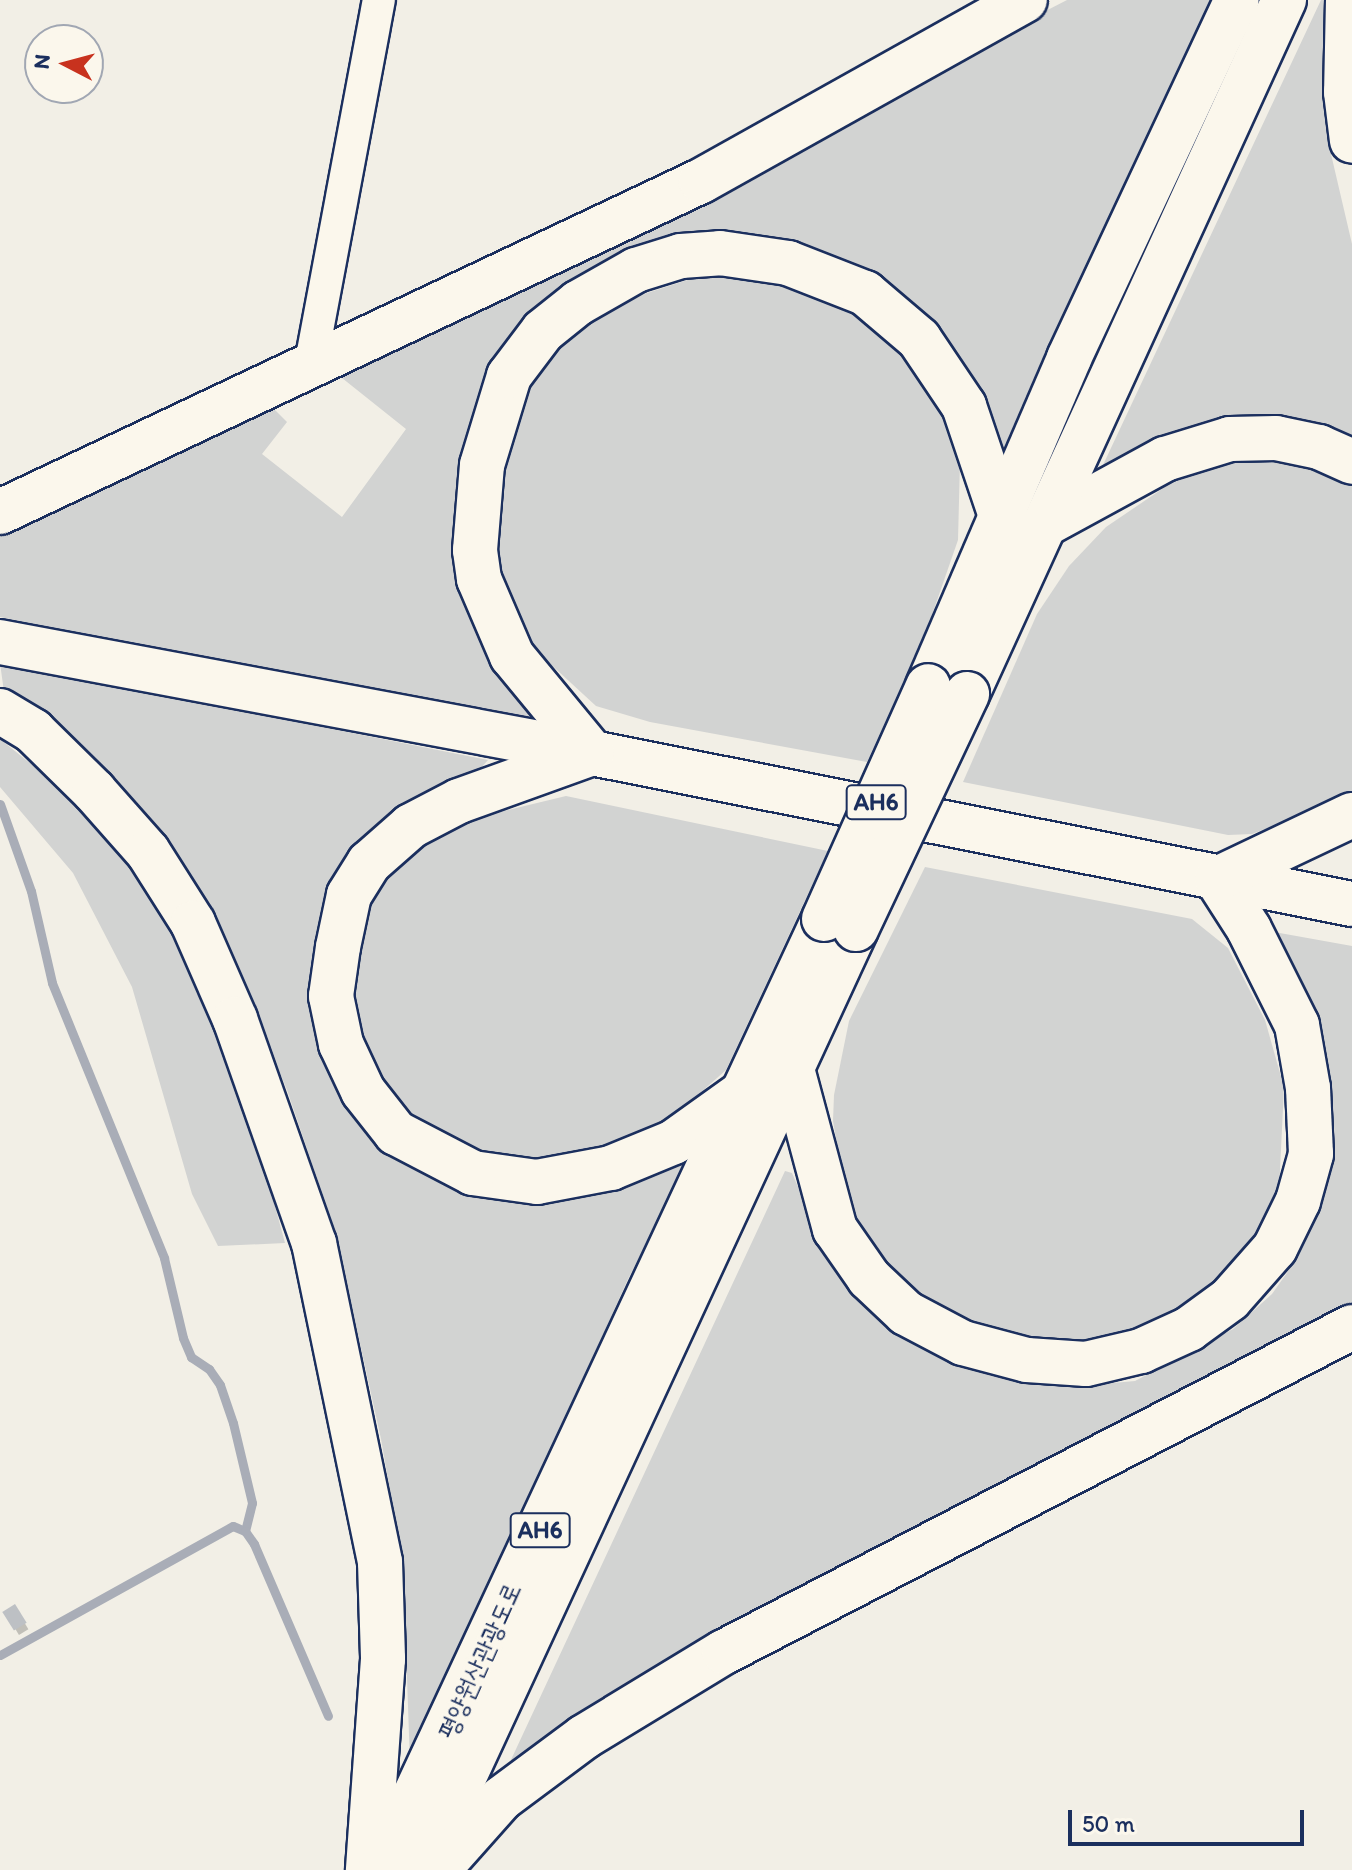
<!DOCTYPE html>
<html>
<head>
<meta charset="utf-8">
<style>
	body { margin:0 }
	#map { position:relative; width:1352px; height:1870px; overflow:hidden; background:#f2efe6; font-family:Itim,"Poor Story",sans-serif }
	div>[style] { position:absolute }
	.green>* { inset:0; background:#d2d3d2 }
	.shadow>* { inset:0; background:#0003; transform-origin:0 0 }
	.stream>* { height:9px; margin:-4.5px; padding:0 4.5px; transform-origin:4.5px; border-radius:4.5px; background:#a9adb7 }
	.building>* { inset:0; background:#bdc0c4; transform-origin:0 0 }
	.roads { filter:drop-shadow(2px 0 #1b2f5e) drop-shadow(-2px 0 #1b2f5e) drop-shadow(0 2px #1b2f5e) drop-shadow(0 -2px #1b2f5e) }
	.minor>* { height:32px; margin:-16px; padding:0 16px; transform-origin:16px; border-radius:16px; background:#fbf7ec }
	.primary>* { height:44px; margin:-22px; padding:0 22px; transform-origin:22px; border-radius:22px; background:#fbf7ec }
	.motorway>* { height:44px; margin:-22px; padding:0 22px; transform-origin:22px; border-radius:22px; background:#fbf7ec }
	.bridges { filter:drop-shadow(2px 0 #1b2f5e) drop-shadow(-2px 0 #1b2f5e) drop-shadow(0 2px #1b2f5e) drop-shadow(0 -2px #1b2f5e) }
	.motorway-bridge>* { height:44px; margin:-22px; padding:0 22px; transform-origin:22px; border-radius:22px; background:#fbf7ec }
	span { translate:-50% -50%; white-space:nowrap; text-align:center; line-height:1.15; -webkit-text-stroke:6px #fbf7ec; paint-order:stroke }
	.shield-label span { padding:2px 6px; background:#fbf7ec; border:2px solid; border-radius:6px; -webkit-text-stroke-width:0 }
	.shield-label { font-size:24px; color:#1b2f5e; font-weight:700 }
	.street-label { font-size:26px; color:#1b2f5e }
	.north { position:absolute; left:24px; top:24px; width:80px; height:80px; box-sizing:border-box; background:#fbf7ec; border:2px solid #a1a7b3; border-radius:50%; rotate:276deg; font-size:22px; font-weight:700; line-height:32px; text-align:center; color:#1b2f5e }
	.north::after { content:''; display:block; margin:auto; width:28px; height:36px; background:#c8321e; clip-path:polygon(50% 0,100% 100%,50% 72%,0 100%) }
	.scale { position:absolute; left:1068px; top:1810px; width:236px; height:36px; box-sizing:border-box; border:4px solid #1b2f5e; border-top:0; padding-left:10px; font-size:24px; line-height:28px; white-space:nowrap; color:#1b2f5e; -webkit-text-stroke:6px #fbf7ec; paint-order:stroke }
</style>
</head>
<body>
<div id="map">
	<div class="green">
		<div style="clip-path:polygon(1067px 0,1237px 0,1011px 482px,866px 273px,824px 252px,754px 236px,576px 286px,467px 462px,530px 695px,528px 722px,0 617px,0 534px,271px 406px,287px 422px,262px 454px,342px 517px,406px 429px,337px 374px)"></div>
		<div style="clip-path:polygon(1321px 0,1339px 0,1331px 154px,1352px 244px,1352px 444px,1096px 480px)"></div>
		<div style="clip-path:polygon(750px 276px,804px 287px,877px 327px,922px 377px,948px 417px,960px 462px,958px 540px,925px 635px,867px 762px,650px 722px,596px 706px,533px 648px,497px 574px,498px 481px,513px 422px,531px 383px,563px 345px,597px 317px,647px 293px,694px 278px)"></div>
		<div style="clip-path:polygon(1241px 458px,1277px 458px,1315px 467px,1352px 486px,1352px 795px,1252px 834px,1228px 835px,963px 782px,1037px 614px,1069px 566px,1106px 527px,1165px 487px,1213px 464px)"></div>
		<div style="clip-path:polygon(0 663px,488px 760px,471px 779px,403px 817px,324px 994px,443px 1175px,690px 1158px,628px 1279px,410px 1763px,403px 1565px,381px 1439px,336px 1234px,287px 1090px,212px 909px,172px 846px,116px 787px,4px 692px)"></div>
		<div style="clip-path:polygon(0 739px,77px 801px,142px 880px,181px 940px,236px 1063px,285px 1243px,218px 1246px,192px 1194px,132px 987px,73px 873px,0 787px)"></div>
		<div style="clip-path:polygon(566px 796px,828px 851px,726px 1070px,664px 1125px,605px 1159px,485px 1163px,407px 1122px,354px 1045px,349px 990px,369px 898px,392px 866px,430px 838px,483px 816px)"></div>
		<div style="clip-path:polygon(925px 867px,1192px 919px,1228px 948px,1265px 1020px,1284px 1087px,1279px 1191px,1267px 1224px,1241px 1264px,1173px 1319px,1082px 1349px,973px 1332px,887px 1273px,857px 1227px,844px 1185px,833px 1121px,834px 1095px,849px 1021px)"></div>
		<div style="clip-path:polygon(1268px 931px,1352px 946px,1352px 1308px,490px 1805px,785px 1171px,792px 1173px,805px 1203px,961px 1364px,991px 1376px,1079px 1386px,1135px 1381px,1233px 1329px,1272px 1294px,1296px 1260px,1313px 1223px,1335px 1145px,1332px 1090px,1318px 1035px)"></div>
	</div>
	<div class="shadow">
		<div style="left:15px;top:1607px;width:26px;height:11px;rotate:59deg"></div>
	</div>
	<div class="stream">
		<div style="left:0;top:804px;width:92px;rotate:70.4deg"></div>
		<div style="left:31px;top:891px;width:94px;rotate:77.1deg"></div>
		<div style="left:52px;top:983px;width:297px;rotate:67.8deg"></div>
		<div style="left:164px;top:1258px;width:82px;rotate:76.6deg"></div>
		<div style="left:183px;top:1338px;width:21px;rotate:67deg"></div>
		<div style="left:191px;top:1357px;width:22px;rotate:34deg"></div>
		<div style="left:209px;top:1369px;width:19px;rotate:55deg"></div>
		<div style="left:220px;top:1385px;width:40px;rotate:71.1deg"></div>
		<div style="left:233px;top:1423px;width:82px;rotate:76.6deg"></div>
		<div style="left:252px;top:1503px;width:29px;rotate:104deg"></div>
		<div style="left:0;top:1655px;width:266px;rotate:-29deg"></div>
		<div style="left:233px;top:1526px;width:13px;rotate:23deg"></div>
		<div style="left:245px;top:1531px;width:16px;rotate:55deg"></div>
		<div style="left:254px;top:1544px;width:187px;rotate:66.7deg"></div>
	</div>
	<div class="building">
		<div style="left:15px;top:1604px;width:22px;height:15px;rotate:58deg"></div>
	</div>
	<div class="roads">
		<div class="minor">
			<div style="left:310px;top:368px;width:374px;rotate:-79.4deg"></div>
		</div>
		<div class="primary">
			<div style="left:0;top:642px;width:602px;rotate:10.62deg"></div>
			<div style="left:592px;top:753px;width:775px;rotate:11.24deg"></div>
		</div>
		<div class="motorway">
			<div style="left:1348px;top:0;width:92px;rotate:91.2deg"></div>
			<div style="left:1346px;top:92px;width:49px;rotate:83deg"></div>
			<div style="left:0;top:512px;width:775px;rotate:-25.28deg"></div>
			<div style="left:701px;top:181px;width:371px;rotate:-29.2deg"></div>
			<div style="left:1044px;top:525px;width:138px;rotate:-28.6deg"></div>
			<div style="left:1165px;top:459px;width:68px;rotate:-17.1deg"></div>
			<div style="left:1230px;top:439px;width:46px;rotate:-1.2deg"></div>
			<div style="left:1276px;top:438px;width:44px;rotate:11.8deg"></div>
			<div style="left:1319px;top:447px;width:36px;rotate:24deg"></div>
			<div style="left:928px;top:686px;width:357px;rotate:-66.7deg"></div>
			<div style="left:1069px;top:358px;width:395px;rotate:-64.9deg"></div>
			<div style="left:967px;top:694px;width:763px;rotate:-65.45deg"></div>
			<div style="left:0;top:711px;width:39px;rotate:31deg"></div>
			<div style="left:33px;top:731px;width:86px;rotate:44.5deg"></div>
			<div style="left:94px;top:791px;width:81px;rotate:48.5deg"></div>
			<div style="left:148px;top:852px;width:84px;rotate:57.6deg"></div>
			<div style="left:193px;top:923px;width:105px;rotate:66.4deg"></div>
			<div style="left:235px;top:1019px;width:238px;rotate:70.6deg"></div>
			<div style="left:314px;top:1243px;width:326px;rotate:78.3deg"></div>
			<div style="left:380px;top:1562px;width:97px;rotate:88.2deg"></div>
			<div style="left:383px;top:1659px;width:212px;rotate:94.1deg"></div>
			<div style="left:792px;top:1069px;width:166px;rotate:75deg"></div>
			<div style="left:835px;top:1229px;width:60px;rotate:55.2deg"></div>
			<div style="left:869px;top:1278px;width:51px;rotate:43.4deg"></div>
			<div style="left:906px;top:1313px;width:64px;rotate:27.8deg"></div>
			<div style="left:963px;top:1343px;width:66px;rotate:14.9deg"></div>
			<div style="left:1027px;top:1360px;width:59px;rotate:3.9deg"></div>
			<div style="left:1086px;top:1364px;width:57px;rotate:-13.3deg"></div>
			<div style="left:1141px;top:1351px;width:53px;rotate:-24.6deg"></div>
			<div style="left:1189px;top:1329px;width:51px;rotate:-36.2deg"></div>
			<div style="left:1230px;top:1299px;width:68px;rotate:-48.6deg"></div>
			<div style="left:1275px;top:1248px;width:52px;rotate:-63.9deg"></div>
			<div style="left:1298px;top:1201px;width:49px;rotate:-74.5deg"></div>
			<div style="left:1311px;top:1154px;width:66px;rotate:-92.6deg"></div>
			<div style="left:1308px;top:1088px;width:64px;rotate:-99.9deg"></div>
			<div style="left:1297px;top:1025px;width:107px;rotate:-116.6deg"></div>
			<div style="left:1249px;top:929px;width:59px;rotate:-122.6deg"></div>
			<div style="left:1217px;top:879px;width:149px;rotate:-25.4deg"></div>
			<div style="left:741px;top:1094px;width:82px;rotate:144.4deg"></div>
			<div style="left:674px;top:1142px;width:68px;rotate:157.6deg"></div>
			<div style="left:611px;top:1168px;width:75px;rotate:169.3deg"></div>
			<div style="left:537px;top:1182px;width:65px;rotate:-172deg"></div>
			<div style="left:473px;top:1173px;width:87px;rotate:-152.5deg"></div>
			<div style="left:396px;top:1133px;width:53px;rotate:-128.2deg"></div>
			<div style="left:363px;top:1091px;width:52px;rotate:-115.1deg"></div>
			<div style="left:341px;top:1044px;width:49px;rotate:-101.8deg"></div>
			<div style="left:331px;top:996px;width:49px;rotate:-81.9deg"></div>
			<div style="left:338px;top:947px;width:53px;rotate:-78.1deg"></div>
			<div style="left:349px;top:895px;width:38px;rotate:-58deg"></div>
			<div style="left:369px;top:863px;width:56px;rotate:-41.4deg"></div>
			<div style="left:411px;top:826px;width:54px;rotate:-27.5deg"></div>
			<div style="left:459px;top:801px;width:141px;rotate:-19.8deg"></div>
			<div style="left:592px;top:753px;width:126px;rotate:-129.5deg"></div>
			<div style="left:512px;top:656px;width:84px;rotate:-113.2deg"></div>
			<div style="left:479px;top:579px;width:29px;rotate:-98deg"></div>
			<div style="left:475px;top:550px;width:85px;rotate:-85.3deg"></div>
			<div style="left:482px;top:465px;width:93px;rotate:-73.1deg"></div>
			<div style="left:509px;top:376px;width:56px;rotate:-52.9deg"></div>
			<div style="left:543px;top:331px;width:45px;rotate:-38.7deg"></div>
			<div style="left:578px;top:303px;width:67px;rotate:-29.6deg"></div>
			<div style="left:636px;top:270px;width:47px;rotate:-17.3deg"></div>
			<div style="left:681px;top:256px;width:39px;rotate:-4deg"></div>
			<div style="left:720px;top:253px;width:69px;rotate:8.4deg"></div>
			<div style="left:788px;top:263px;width:83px;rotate:21.3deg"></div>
			<div style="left:865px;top:293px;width:71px;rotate:40.4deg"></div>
			<div style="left:919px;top:339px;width:81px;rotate:56.1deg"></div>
			<div style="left:964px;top:406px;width:116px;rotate:71.4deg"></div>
			<div style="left:422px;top:1868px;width:1034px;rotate:-65.19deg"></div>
			<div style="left:380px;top:1870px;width:1050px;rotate:-64.97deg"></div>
			<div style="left:438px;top:1870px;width:96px;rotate:-48.4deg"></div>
			<div style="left:502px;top:1798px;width:102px;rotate:-36.6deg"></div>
			<div style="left:584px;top:1737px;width:164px;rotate:-31.3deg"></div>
			<div style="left:724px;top:1652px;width:707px;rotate:-27.36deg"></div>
		</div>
	</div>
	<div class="bridges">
		<div class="motorway-bridge">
			<div style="left:824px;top:919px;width:255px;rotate:-65.9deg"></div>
			<div style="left:856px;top:929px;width:260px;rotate:-64.7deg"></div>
		</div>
	</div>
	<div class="shield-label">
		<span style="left:876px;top:802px">AH6</span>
		<span style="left:540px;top:1530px">AH6</span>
	</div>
	<div class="street-label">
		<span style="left:480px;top:1661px;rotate:-66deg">평양원산관광도로</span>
	</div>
	<div class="north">N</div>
	<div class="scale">50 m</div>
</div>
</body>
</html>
